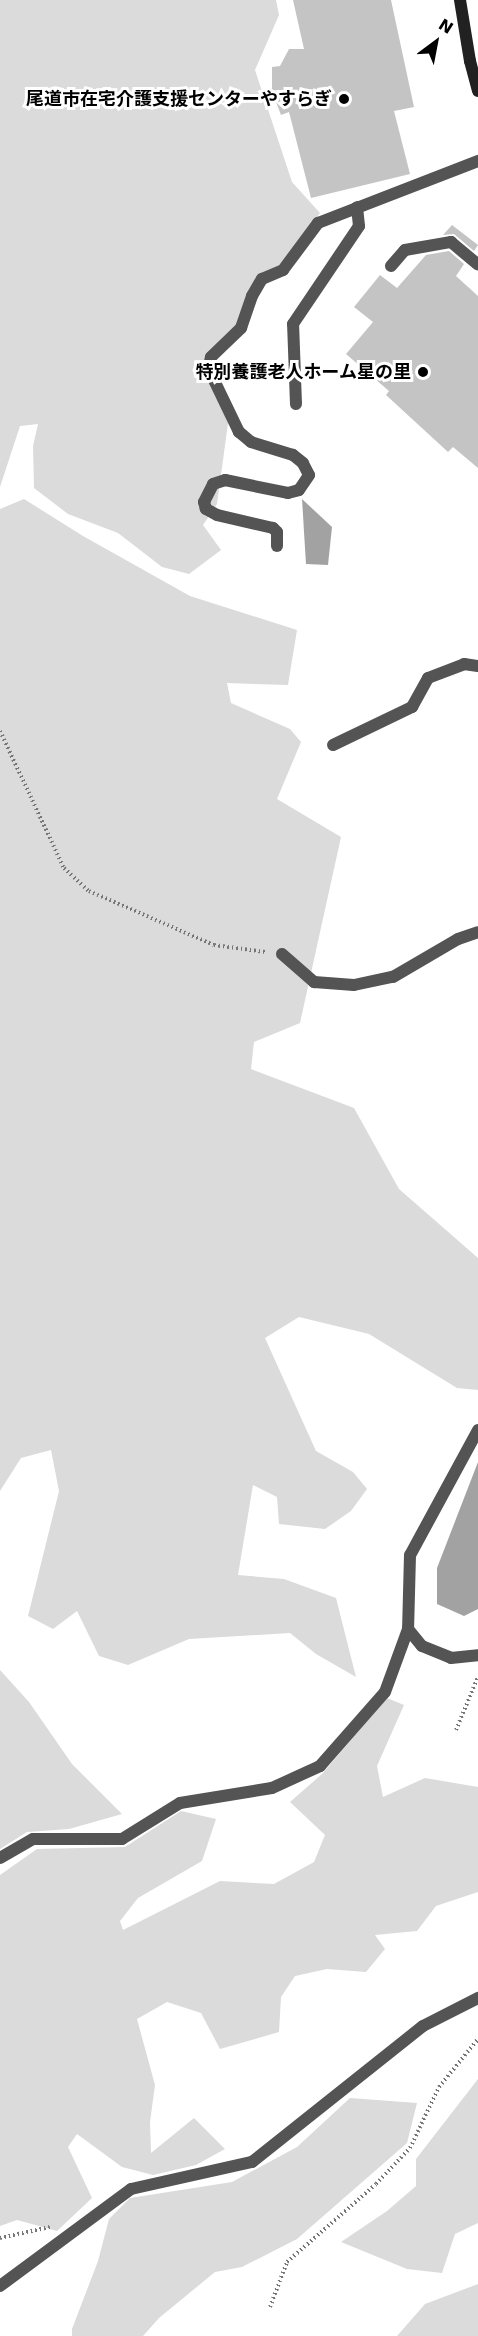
<!DOCTYPE html>
<html>
<head>
<meta charset="utf-8">
<style>
	body { margin:0 }
	#map { position:relative; width:478px; height:2336px; overflow:hidden; background:#fff; font-family:"DejaVu Sans","Noto Sans JP",sans-serif }
	div>[style] { position:absolute }
	.green>* { inset:0; background:#dbdbdb }
	.water>* { inset:0; background:#a2a2a2 }
	.building>* { inset:0; background:#c4c4c4 }
	.path>* { height:4px; margin-top:-2px; transform-origin:0; background:repeating-linear-gradient(90deg,#767676 0 1.5px,transparent 0 4.5px) }
	.lane>* { height:12px; margin:-6px; padding:0 6px; transform-origin:6px; border-radius:6px; background:#545454 }
	.street>* { height:12px; margin:-6px; padding:0 6px; transform-origin:6px; border-radius:6px; background:#545454 }
	.secondary>* { height:12px; margin:-6px; padding:0 6px; transform-origin:6px; border-radius:6px; background:#212121 }
	.dots>* { width:16px; height:16px; translate:-50% -50%; box-sizing:border-box; border:3px solid #fff; border-radius:50% }
	span { translate:-50% -50%; white-space:nowrap; text-align:center; line-height:1.15; -webkit-text-stroke:6px #fff; paint-order:stroke }
	.poi-label { font-size:18px; color:#000; font-weight:700 }
	.right { translate:-100% -50%; text-align:right }
	.north { position:absolute; left:406px; top:12px; width:60px; height:60px; -webkit-text-stroke:4px #fff; paint-order:stroke; rotate:32deg; font-size:16px; font-weight:700; line-height:24px; text-align:center; color:#000 }
	.north::after { content:''; display:block; margin:auto; width:21px; height:27px; background:#000; clip-path:polygon(50% 0,100% 100%,50% 72%,0 100%) }
</style>
</head>
<body>
<div id="map">
	<div class="green">
		<div style="clip-path:polygon(0 0,276px 0,279px 15px,255px 70px,292px 182px,320px 213px,284px 262px,262px 275px,245px 312px,214px 356px,229px 416px,217px 504px,203px 525px,221px 550px,189px 574px,162px 567px,118px 533px,68px 514px,34px 488px,33px 446px,38px 424px,20px 426px,0 487px)"></div>
		<div style="clip-path:polygon(24px 499px,83px 536px,190px 596px,297px 630px,288px 685px,227px 683px,231px 703px,290px 729px,301px 742px,277px 799px,341px 837px,300px 1023px,254px 1042px,251px 1069px,354px 1108px,399px 1189px,478px 1258px,478px 1390px,457px 1388px,369px 1334px,299px 1317px,265px 1338px,316px 1451px,353px 1472px,367px 1489px,351px 1511px,325px 1529px,279px 1524px,277px 1497px,253px 1485px,238px 1575px,284px 1579px,336px 1598px,356px 1677px,316px 1654px,290px 1633px,189px 1639px,128px 1665px,99px 1656px,77px 1611px,53px 1629px,28px 1616px,59px 1491px,51px 1450px,21px 1458px,0 1491px,0 509px)"></div>
		<div style="clip-path:polygon(0 1670px,29px 1702px,72px 1764px,122px 1814px,69px 1829px,27px 1832px,0 1849px)"></div>
		<div style="clip-path:polygon(387px 1698px,404px 1705px,377px 1766px,383px 1797px,425px 1778px,478px 1787px,478px 1892px,436px 1906px,417px 1931px,375px 1935px,385px 1949px,366px 1972px,327px 1969px,295px 1976px,281px 1997px,279px 2032px,220px 2049px,201px 2013px,167px 2002px,137px 2019px,155px 2085px,150px 2122px,151px 2153px,194px 2118px,225px 2149px,196px 2165px,153px 2175px,122px 2167px,77px 2134px,68px 2147px,92px 2198px,57px 2231px,17px 2220px,0 2226px,0 1875px,37px 1849px,125px 1847px,181px 1811px,216px 1819px,202px 1861px,138px 1898px,120px 1921px,123px 1930px,220px 1881px,274px 1884px,314px 1862px,325px 1835px,290px 1802px,322px 1774px)"></div>
		<div style="clip-path:polygon(478px 2079px,478px 2223px,455px 2234px,442px 2273px,407px 2269px,341px 2242px,387px 2211px,416px 2186px,416px 2159px)"></div>
		<div style="clip-path:polygon(350px 2098px,417px 2103px,407px 2143px,297px 2239px,242px 2267px,215px 2272px,159px 2318px,143px 2336px,72px 2336px,72px 2329px,98px 2261px,109px 2219px,130px 2198px,232px 2182px,297px 2147px)"></div>
		<div style="clip-path:polygon(478px 2284px,478px 2336px,397px 2336px,425px 2304px)"></div>
	</div>
	<div class="water">
		<div style="clip-path:polygon(302px 499px,332px 527px,328px 565px,306px 564px)"></div>
		<div style="clip-path:polygon(478px 1462px,478px 1609px,464px 1616px,437px 1604px,437px 1568px)"></div>
	</div>
	<div class="building">
		<div style="clip-path:polygon(293px 0,391px 0,414px 107px,394px 111px,410px 174px,311px 198px,289px 112px,281px 115px,272px 91px,272px 67px,280px 66px,289px 49px,304px 49px)"></div>
		<div style="clip-path:polygon(452px 225px,478px 245px,474px 251px,454px 234px,443px 235px)"></div>
		<div style="clip-path:polygon(449px 251px,464px 264px,456px 276px,478px 296px,478px 468px,453px 447px,448px 452px,386px 395px,389px 391px,346px 354px,373px 322px,354px 307px,380px 275px,397px 288px,426px 255px)"></div>
	</div>
	<div class="path">
		<div style="left:0;top:731px;width:151px;rotate:65deg"></div>
		<div style="left:64px;top:868px;width:34px;rotate:43deg"></div>
		<div style="left:89px;top:891px;width:136px;rotate:23.4deg"></div>
		<div style="left:214px;top:945px;width:52px;rotate:7.7deg"></div>
		<div style="left:456px;top:1730px;width:57px;rotate:-67.5deg"></div>
		<div style="left:0;top:2238px;width:51px;rotate:-12.4deg"></div>
		<div style="left:270px;top:2307px;width:48px;rotate:-69.3deg"></div>
		<div style="left:287px;top:2262px;width:118px;rotate:-41.2deg"></div>
		<div style="left:376px;top:2184px;width:50px;rotate:-46.6deg"></div>
		<div style="left:410px;top:2148px;width:68px;rotate:-64.6deg"></div>
		<div style="left:439px;top:2087px;width:62px;rotate:-50.9deg"></div>
	</div>
	<div class="lane">
		<div style="left:391px;top:266px;width:21px;rotate:-49deg"></div>
		<div style="left:405px;top:250px;width:47px;rotate:-9.9deg"></div>
		<div style="left:451px;top:242px;width:35px;rotate:40deg"></div>
		<div style="left:296px;top:404px;width:80px;rotate:-92.1deg"></div>
		<div style="left:293px;top:324px;width:118px;rotate:-56deg"></div>
		<div style="left:359px;top:226px;width:19px;rotate:-96deg"></div>
		<div style="left:333px;top:745px;width:88px;rotate:-25.7deg"></div>
		<div style="left:412px;top:707px;width:33px;rotate:-61deg"></div>
		<div style="left:428px;top:678px;width:39px;rotate:-21deg"></div>
		<div style="left:464px;top:664px;width:14px;rotate:8deg"></div>
	</div>
	<div class="street">
		<div style="left:277px;top:546px;width:14px;rotate:-90deg"></div>
		<div style="left:277px;top:532px;width:6px;rotate:-135deg"></div>
		<div style="left:273px;top:528px;width:57px;rotate:-166.9deg"></div>
		<div style="left:217px;top:515px;width:13px;rotate:-151deg"></div>
		<div style="left:206px;top:509px;width:7px;rotate:-106deg"></div>
		<div style="left:204px;top:502px;width:20px;rotate:-63deg"></div>
		<div style="left:213px;top:484px;width:13px;rotate:-18deg"></div>
		<div style="left:225px;top:480px;width:64px;rotate:11.7deg"></div>
		<div style="left:288px;top:493px;width:11px;rotate:-15deg"></div>
		<div style="left:299px;top:490px;width:18px;rotate:-56deg"></div>
		<div style="left:309px;top:475px;width:13px;rotate:-117deg"></div>
		<div style="left:303px;top:463px;width:13px;rotate:-141deg"></div>
		<div style="left:293px;top:455px;width:44px;rotate:-162.8deg"></div>
		<div style="left:251px;top:442px;width:16px;rotate:-140deg"></div>
		<div style="left:239px;top:432px;width:58px;rotate:-115.7deg"></div>
		<div style="left:214px;top:380px;width:14px;rotate:-111deg"></div>
		<div style="left:209px;top:367px;width:10px;rotate:-79deg"></div>
		<div style="left:211px;top:357px;width:42px;rotate:-44deg"></div>
		<div style="left:241px;top:328px;width:34px;rotate:-71deg"></div>
		<div style="left:252px;top:296px;width:20px;rotate:-60deg"></div>
		<div style="left:262px;top:279px;width:23px;rotate:-23deg"></div>
		<div style="left:283px;top:270px;width:59px;rotate:-53.3deg"></div>
		<div style="left:318px;top:223px;width:172px;rotate:-21.2deg"></div>
		<div style="left:282px;top:954px;width:43px;rotate:41.2deg"></div>
		<div style="left:314px;top:982px;width:40px;rotate:4.3deg"></div>
		<div style="left:354px;top:985px;width:40px;rotate:-12deg"></div>
		<div style="left:393px;top:977px;width:75px;rotate:-30.3deg"></div>
		<div style="left:458px;top:939px;width:21px;rotate:-19deg"></div>
		<div style="left:478px;top:1430px;width:142px;rotate:118.5deg"></div>
		<div style="left:410px;top:1555px;width:74px;rotate:91.5deg"></div>
		<div style="left:408px;top:1629px;width:22px;rotate:51deg"></div>
		<div style="left:422px;top:1646px;width:31px;rotate:22deg"></div>
		<div style="left:451px;top:1658px;width:27px;rotate:-6deg"></div>
		<div style="left:0;top:1858px;width:38px;rotate:-30deg"></div>
		<div style="left:33px;top:1839px;width:89px"></div>
		<div style="left:122px;top:1839px;width:68px;rotate:-31.8deg"></div>
		<div style="left:180px;top:1803px;width:93px;rotate:-9.3deg"></div>
		<div style="left:272px;top:1788px;width:53px;rotate:-24.6deg"></div>
		<div style="left:320px;top:1766px;width:98px;rotate:-48.7deg"></div>
		<div style="left:385px;top:1692px;width:67px;rotate:-69.9deg"></div>
		<div style="left:0;top:2286px;width:163px;rotate:-36.5deg"></div>
		<div style="left:131px;top:2189px;width:124px;rotate:-12.6deg"></div>
		<div style="left:252px;top:2162px;width:218px;rotate:-38.5deg"></div>
		<div style="left:423px;top:2026px;width:62px;rotate:-27deg"></div>
	</div>
	<div class="secondary">
		<div style="left:460px;top:0;width:62px;rotate:80.7deg"></div>
		<div style="left:470px;top:61px;width:31px;rotate:75deg"></div>
	</div>
	<div class="dots">
		<div style="left:344px;top:99px;background:#000"></div>
		<div style="left:423px;top:372px;background:#000"></div>
	</div>
	<div class="poi-label">
		<span class="right" style="left:332px;top:99px">尾道市在宅介護支援センターやすらぎ</span>
		<span class="right" style="left:411px;top:372px">特別養護老人ホーム星の里</span>
	</div>
	<div class="north">N</div>
</div>
</body>
</html>
